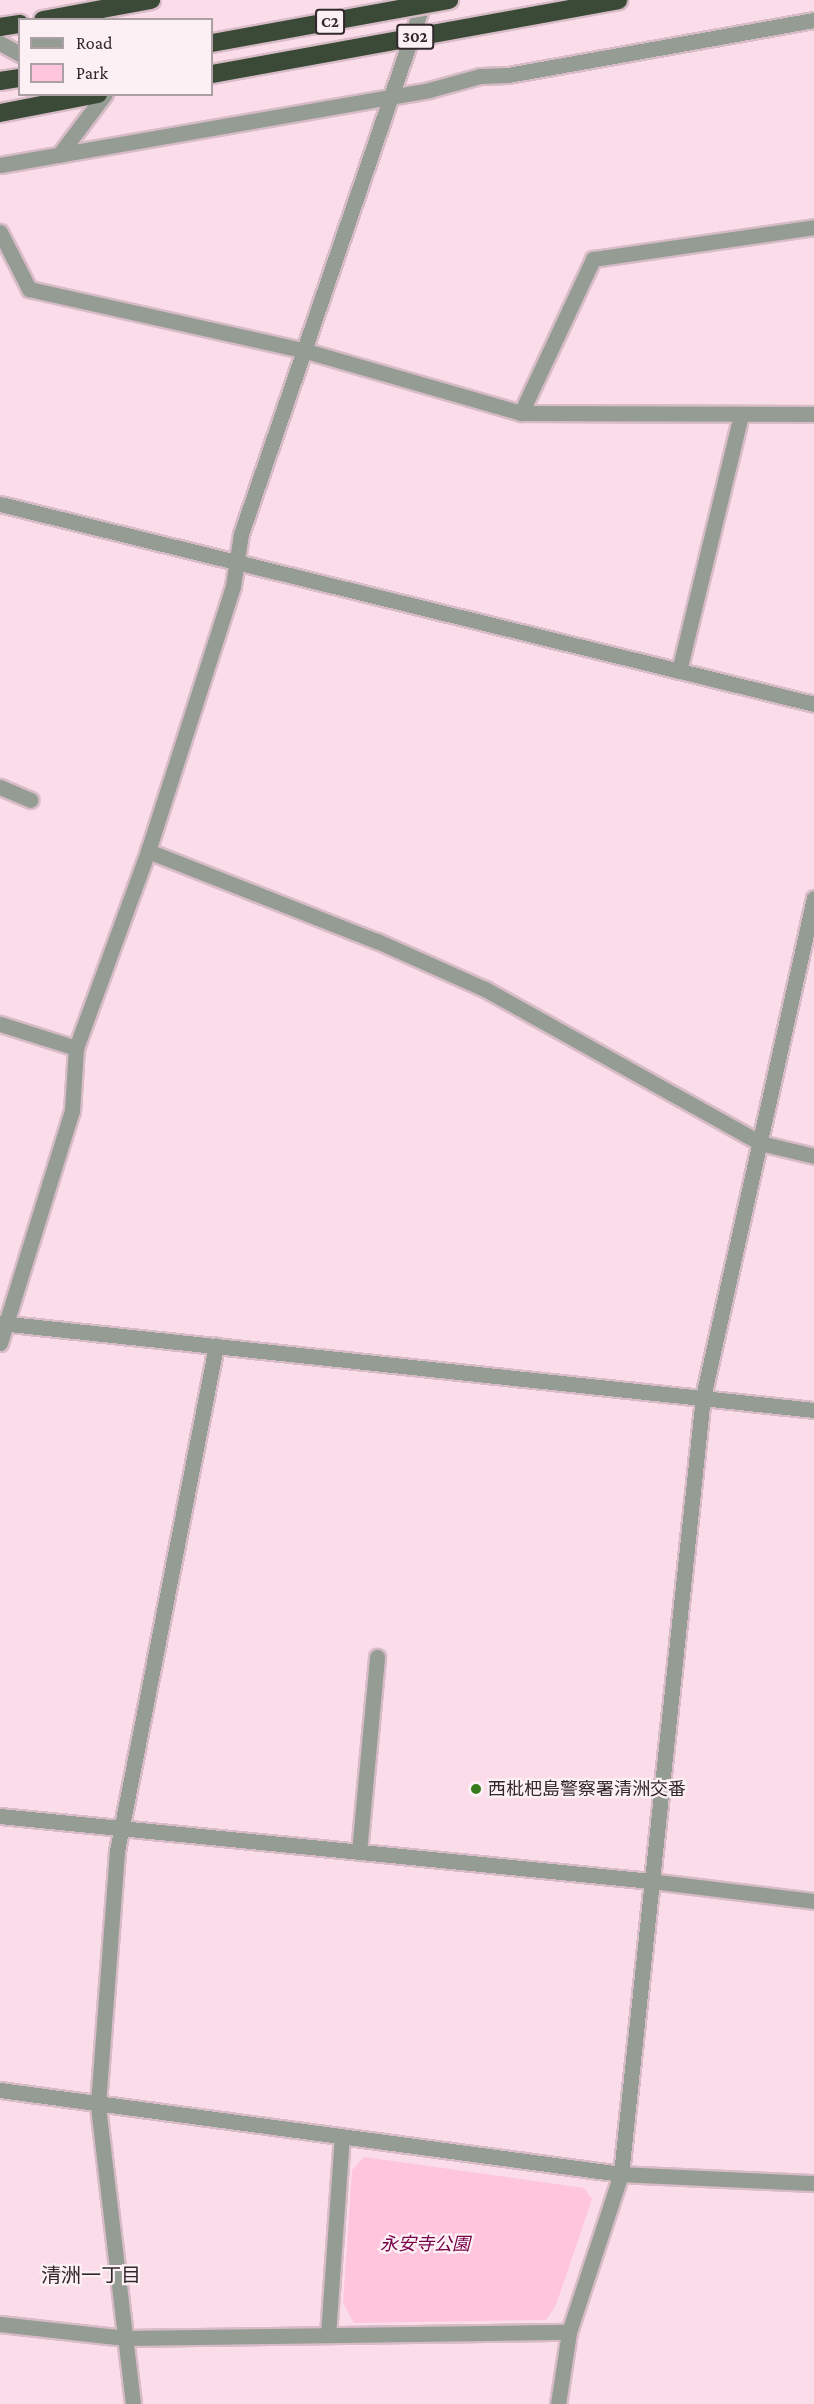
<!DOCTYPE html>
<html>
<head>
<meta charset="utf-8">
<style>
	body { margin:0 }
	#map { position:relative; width:814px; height:2404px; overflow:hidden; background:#fbdde9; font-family:"Crimson Pro","Noto Sans JP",serif }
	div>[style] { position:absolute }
	.green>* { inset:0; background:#fec5dc }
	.roads { filter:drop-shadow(2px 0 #d7bcc7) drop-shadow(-2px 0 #d7bcc7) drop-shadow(0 2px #d7bcc7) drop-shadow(0 -2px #d7bcc7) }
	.minor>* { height:15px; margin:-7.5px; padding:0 7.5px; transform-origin:7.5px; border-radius:7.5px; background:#959c93 }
	.highway>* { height:18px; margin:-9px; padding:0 9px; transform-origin:9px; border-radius:9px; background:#3b4a37 }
	.bridges { filter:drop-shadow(2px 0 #d7bcc7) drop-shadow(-2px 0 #d7bcc7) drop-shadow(0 2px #d7bcc7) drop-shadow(0 -2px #d7bcc7) }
	.highway-bridge>* { height:18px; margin:-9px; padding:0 9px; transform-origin:9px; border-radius:9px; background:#3b4a37 }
	.dots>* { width:16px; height:16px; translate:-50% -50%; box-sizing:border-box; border:3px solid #fcf0f5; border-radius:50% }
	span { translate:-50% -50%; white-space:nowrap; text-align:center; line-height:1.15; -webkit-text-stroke:4.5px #fcf0f5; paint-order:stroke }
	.shield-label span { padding:2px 4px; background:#fcf0f5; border:2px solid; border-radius:4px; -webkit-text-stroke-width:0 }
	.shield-label { font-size:16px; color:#32272b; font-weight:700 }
	.poi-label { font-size:18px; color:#32272b }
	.left { translate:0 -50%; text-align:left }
	.park-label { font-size:18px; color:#760048; font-style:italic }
	.neighbourhood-label { font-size:20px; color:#32272b }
	.legend { position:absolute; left:18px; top:18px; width:195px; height:78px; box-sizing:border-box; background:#fcf0f5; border:2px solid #aba0a4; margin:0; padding:8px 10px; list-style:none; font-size:18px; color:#32272b }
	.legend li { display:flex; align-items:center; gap:12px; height:30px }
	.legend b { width:30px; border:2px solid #aba0a4 }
</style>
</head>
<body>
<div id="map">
	<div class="green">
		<div style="clip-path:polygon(364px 2157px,584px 2188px,592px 2199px,556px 2305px,546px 2320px,354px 2323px,343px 2303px,352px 2170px)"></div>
	</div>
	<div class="roads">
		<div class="minor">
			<div style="left:0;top:43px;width:23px;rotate:29deg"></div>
			<div style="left:59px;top:155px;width:76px;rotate:-53deg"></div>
			<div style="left:0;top:165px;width:436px;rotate:-9.9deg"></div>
			<div style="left:429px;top:90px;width:53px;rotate:-15.4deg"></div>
			<div style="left:480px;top:76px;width:28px;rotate:-2deg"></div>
			<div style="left:508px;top:75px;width:311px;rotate:-10.2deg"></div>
			<div style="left:0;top:232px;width:64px;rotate:63deg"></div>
			<div style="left:29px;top:289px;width:281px;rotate:12.6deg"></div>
			<div style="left:303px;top:350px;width:227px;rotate:16.1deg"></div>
			<div style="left:521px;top:413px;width:293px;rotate:0.2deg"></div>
			<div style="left:521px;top:413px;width:170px;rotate:-64.9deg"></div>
			<div style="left:593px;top:259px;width:223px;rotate:-8.2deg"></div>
			<div style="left:0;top:504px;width:838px;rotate:13.8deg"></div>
			<div style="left:679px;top:671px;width:264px;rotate:-76.4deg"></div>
			<div style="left:0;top:787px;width:33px;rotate:23deg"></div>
			<div style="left:148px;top:851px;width:246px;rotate:21.5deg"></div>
			<div style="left:377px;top:941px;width:118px;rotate:24deg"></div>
			<div style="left:485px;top:989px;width:315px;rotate:29.2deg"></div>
			<div style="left:760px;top:1143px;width:56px;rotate:13.5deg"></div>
			<div style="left:0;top:1024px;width:80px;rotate:17.5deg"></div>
			<div style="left:0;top:1323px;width:819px;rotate:6.1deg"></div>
			<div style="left:0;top:1343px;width:243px;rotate:-72.8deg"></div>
			<div style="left:72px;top:1111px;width:63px;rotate:-86.4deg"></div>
			<div style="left:76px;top:1048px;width:210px;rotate:-69.9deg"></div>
			<div style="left:148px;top:851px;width:278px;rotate:-72.2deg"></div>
			<div style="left:233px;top:586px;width:53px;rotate:-81.3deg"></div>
			<div style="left:241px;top:534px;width:564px;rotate:-71.08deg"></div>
			<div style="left:0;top:1816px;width:654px;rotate:5.7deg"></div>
			<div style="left:651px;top:1881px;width:164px;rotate:7deg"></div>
			<div style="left:359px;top:1852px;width:196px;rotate:-84.7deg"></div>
			<div style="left:0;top:2090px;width:627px;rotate:7.7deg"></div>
			<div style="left:621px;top:2174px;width:193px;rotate:2.7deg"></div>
			<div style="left:0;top:2324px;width:126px;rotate:6.4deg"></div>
			<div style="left:125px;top:2338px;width:444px;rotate:-0.8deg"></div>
			<div style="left:328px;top:2335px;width:198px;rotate:-86deg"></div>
			<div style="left:133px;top:2404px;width:302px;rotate:-96.7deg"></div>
			<div style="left:98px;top:2104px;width:254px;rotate:-85.7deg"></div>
			<div style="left:117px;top:1851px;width:515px;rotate:-78.91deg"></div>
			<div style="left:558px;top:2404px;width:73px;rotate:-81.3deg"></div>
			<div style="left:569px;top:2332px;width:166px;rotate:-71.8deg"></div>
			<div style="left:621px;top:2174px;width:781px;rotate:-83.98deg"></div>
			<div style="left:703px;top:1397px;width:511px;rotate:-77.46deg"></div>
		</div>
		<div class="highway">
			<div style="left:43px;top:20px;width:110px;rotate:-10.5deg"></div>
			<div style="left:0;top:27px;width:20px;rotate:-9deg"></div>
			<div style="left:212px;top:74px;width:413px;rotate:-10.3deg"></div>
			<div style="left:0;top:81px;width:20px;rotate:-9deg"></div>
			<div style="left:0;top:113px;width:100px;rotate:-11deg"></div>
		</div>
	</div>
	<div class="bridges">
		<div class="highway-bridge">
			<div style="left:212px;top:43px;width:241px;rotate:-10.3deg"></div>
		</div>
	</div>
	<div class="dots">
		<div style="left:476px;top:1789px;background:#377a1b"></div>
	</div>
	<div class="shield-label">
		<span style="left:330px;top:22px">C2</span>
		<span style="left:415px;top:37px">302</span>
	</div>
	<div class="poi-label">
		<span class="left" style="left:488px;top:1789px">西枇杷島警察署清洲交番</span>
	</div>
	<div class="park-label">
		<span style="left:425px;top:2244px">永安寺公園</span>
	</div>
	<div class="neighbourhood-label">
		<span style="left:91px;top:2275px">清洲一丁目</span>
	</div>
	<ul class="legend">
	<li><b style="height:8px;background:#959c93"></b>Road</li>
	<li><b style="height:16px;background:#fec5dc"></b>Park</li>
	</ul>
</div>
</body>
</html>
